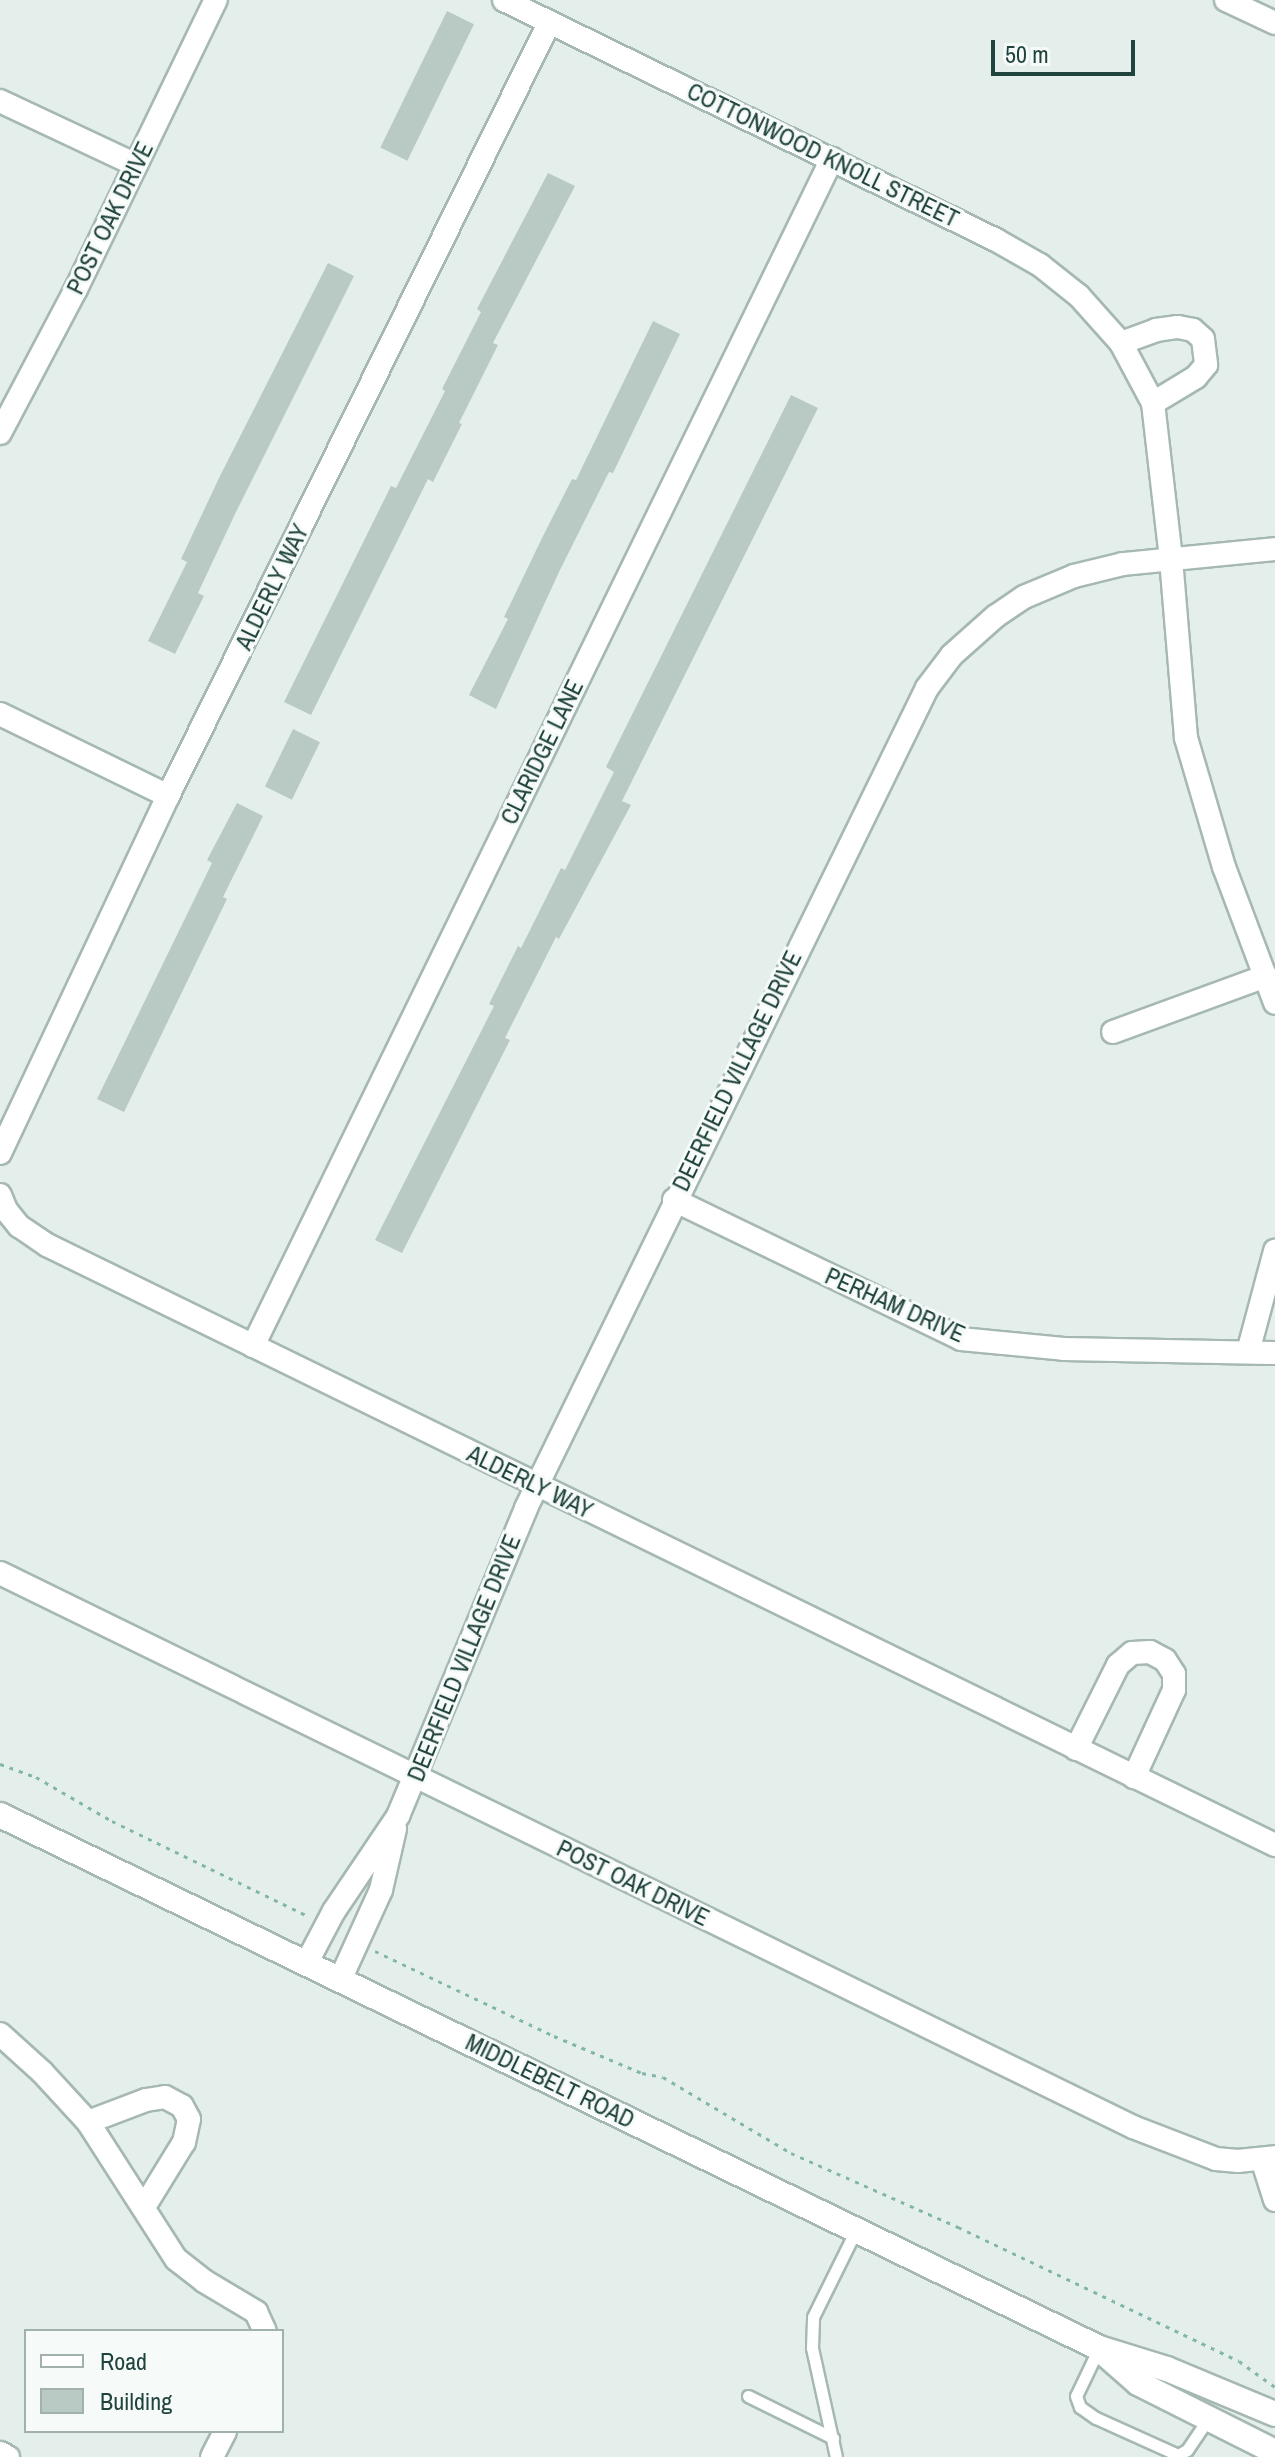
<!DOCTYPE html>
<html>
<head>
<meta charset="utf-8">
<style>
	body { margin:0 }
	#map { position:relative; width:1275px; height:2457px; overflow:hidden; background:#e4efeb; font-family:"Archivo Narrow",sans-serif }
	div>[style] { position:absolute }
	.building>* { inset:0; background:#b9cac4; transform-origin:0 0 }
	.path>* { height:3px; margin-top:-1.5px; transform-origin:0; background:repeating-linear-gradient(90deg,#82b6aa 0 4px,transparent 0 10px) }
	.roads { filter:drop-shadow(2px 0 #a6b8b3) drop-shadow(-2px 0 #a6b8b3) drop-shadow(0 2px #a6b8b3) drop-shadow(0 -2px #a6b8b3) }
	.lane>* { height:11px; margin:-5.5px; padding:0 5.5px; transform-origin:5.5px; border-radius:5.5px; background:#fff }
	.street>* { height:22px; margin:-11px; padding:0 11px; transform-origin:11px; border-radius:11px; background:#fff }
	.secondary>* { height:24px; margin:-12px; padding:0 12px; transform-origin:12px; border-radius:12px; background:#fff }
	span { translate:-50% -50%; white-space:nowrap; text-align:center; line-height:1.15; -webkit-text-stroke:6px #f6fbf9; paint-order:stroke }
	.street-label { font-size:24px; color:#21433d }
	.legend { position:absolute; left:24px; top:2329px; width:260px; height:104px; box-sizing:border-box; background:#f6fbf9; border:2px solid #a1b1ae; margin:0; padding:10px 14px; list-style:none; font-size:24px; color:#21433d }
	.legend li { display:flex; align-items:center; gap:16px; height:40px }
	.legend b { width:40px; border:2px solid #a1b1ae }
	.scale { position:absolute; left:991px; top:40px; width:144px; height:36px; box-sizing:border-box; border:4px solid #21433d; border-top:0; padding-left:10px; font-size:24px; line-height:28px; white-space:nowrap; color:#21433d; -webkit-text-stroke:6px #f6fbf9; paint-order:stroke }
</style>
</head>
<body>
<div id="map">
	<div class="building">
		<div style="left:447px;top:11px;width:30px;height:152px;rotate:26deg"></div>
		<div style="clip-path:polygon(548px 173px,575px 186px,493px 343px,498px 345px,459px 423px,462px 424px,433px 482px,428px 479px,311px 715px,284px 702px,391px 486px,396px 488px,445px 391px,442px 389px,481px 312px,477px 309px)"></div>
		<div style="clip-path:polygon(328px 263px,354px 276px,235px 514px,198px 593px,204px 596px,175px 654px,148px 641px,187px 562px,181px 559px,220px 476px)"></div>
		<div style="clip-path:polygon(653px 321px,680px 334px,613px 473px,609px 472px,559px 572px,496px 709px,469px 695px,508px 619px,504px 617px,543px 536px,572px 479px,576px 480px)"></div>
		<div style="clip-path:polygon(791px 395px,818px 408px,622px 801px,631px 805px,559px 939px,556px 937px,505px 1038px,510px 1040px,402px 1253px,375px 1240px,494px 1006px,489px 1004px,518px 946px,521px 948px,561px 868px,565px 870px,614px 772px,606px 767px)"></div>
		<div style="left:293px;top:729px;width:30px;height:64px;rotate:26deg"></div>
		<div style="clip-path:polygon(237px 803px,263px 816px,223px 897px,227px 899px,124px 1112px,97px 1099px,212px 863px,207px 860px)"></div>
	</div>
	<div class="path">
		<div style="left:0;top:1764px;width:38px;rotate:20deg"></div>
		<div style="left:36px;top:1777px;width:88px;rotate:30.1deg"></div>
		<div style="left:112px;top:1821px;width:218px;rotate:25.9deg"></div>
		<div style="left:375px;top:1951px;width:198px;rotate:25.4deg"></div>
		<div style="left:554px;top:2036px;width:95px;rotate:22.8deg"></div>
		<div style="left:642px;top:2073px;width:21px;rotate:11deg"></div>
		<div style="left:663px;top:2077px;width:149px;rotate:30.7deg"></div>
		<div style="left:791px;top:2153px;width:183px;rotate:23.9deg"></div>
		<div style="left:958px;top:2227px;width:311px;rotate:25.5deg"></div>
		<div style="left:1239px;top:2361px;width:44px;rotate:35.8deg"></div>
	</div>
	<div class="roads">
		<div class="lane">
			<div style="left:1099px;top:2348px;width:53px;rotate:115.6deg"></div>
			<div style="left:1076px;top:2396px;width:12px;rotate:70deg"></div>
			<div style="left:1080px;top:2407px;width:19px;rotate:35deg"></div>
			<div style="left:1096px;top:2418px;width:90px;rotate:24.3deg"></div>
			<div style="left:1178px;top:2455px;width:10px;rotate:-29deg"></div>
			<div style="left:1187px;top:2450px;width:36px;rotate:-56deg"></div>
			<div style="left:748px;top:2396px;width:95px;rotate:26.3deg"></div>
			<div style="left:836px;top:2457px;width:112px;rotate:-102.4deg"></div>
			<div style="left:812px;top:2348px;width:31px;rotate:-88deg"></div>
			<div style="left:813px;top:2317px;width:97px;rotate:-63.7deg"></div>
		</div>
		<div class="street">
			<div style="left:504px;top:0;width:547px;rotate:26deg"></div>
			<div style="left:996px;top:240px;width:51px;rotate:29.6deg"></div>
			<div style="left:1040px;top:265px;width:50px;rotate:38.5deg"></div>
			<div style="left:1079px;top:296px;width:63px;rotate:48.2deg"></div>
			<div style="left:1121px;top:343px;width:68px;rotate:61.9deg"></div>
			<div style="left:1153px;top:403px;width:157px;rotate:83.4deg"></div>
			<div style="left:1171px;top:559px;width:180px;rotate:85.2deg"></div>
			<div style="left:1186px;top:738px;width:134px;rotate:73.6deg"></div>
			<div style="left:1224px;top:867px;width:145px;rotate:69.4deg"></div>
			<div style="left:1226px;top:0;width:54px;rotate:25.1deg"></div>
			<div style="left:0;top:101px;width:150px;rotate:25.2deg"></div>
			<div style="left:1121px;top:343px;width:37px;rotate:-20deg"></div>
			<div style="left:1156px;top:330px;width:22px;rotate:-8deg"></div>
			<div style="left:1178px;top:327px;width:15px;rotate:11deg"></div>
			<div style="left:1193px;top:330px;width:13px;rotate:42deg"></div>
			<div style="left:1203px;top:339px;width:26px;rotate:83deg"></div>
			<div style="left:1206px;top:365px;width:16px;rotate:130deg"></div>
			<div style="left:1196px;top:377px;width:50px;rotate:148.8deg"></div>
			<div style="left:0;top:433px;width:163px;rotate:-62.2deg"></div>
			<div style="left:76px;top:289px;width:321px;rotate:-64.2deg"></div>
			<div style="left:0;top:714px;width:187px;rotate:26deg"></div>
			<div style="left:1113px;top:1032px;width:163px;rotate:-20.1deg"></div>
			<div style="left:0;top:1153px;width:395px;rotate:-64.8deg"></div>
			<div style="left:168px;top:796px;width:862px;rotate:-63.76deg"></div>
			<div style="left:0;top:1195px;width:16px;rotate:68deg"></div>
			<div style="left:6px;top:1210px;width:21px;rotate:51deg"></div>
			<div style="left:19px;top:1226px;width:34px;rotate:34deg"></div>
			<div style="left:47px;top:1245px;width:1367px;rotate:26.04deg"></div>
			<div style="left:674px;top:1200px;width:319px;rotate:25.8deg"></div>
			<div style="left:961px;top:1339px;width:103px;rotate:5.5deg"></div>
			<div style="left:1064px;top:1349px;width:211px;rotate:1.1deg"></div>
			<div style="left:253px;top:1346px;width:1321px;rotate:-64deg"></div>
			<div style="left:1248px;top:1352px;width:105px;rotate:-75deg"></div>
			<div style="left:0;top:1573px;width:1261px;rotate:26.06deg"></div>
			<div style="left:1133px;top:2127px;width:89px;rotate:21.1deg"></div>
			<div style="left:1216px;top:2159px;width:22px;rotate:5deg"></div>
			<div style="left:1238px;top:2161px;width:37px;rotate:-6deg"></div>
			<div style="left:1076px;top:1749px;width:94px;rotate:-63.4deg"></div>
			<div style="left:1118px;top:1665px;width:18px;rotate:-41deg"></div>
			<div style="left:1132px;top:1653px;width:18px;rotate:-3deg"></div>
			<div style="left:1150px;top:1652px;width:17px;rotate:28deg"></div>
			<div style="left:1165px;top:1660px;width:17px;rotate:57deg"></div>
			<div style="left:1174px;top:1674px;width:16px;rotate:90deg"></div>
			<div style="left:1174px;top:1690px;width:96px;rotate:114.7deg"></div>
			<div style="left:306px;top:1964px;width:60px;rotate:-62.2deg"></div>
			<div style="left:334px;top:1911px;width:115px;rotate:-56deg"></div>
			<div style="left:398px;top:1816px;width:334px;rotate:-67.4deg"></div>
			<div style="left:526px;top:1508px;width:913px;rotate:-63.94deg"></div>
			<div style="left:927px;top:688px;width:41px;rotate:-52.9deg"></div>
			<div style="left:952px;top:655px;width:59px;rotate:-41.6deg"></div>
			<div style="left:996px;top:616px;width:34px;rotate:-34deg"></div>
			<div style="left:1024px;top:597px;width:54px;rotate:-22.8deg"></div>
			<div style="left:1074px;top:576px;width:50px;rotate:-13.8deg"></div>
			<div style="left:1123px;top:564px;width:153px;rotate:-5.6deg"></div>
			<div style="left:340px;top:1980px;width:99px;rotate:-65.5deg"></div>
			<div style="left:381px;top:1890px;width:63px;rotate:-77.1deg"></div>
			<div style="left:0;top:2034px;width:57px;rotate:42.1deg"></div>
			<div style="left:42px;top:2072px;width:68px;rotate:47.4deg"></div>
			<div style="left:88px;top:2122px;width:163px;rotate:57.3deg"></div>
			<div style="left:176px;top:2259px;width:36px;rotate:38deg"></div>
			<div style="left:204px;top:2281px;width:61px;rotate:30.8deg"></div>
			<div style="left:256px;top:2312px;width:21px;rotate:65deg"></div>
			<div style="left:88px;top:2122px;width:62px;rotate:-20.8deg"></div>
			<div style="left:146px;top:2100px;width:19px;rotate:-9deg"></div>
			<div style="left:165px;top:2097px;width:19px;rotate:28deg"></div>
			<div style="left:182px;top:2106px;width:15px;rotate:62deg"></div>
			<div style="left:189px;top:2119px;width:24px;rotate:102deg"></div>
			<div style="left:184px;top:2142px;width:76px;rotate:121.6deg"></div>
			<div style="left:1262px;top:2159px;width:43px;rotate:72.4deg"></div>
			<div style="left:0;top:2453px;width:9px;rotate:27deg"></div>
			<div style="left:212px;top:2457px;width:29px;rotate:-63deg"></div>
		</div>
		<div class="secondary">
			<div style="left:0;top:1815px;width:1221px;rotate:25.87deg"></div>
			<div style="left:1099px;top:2348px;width:71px;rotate:17.2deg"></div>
			<div style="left:1167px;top:2369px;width:117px;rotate:22.6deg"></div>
			<div style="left:1105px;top:2354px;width:44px;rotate:41.3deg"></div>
			<div style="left:1138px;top:2383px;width:153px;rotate:26.7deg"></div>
		</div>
	</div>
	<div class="street-label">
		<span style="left:823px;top:155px;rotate:26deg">COTTONWOOD KNOLL STREET</span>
		<span style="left:110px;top:218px;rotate:-64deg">POST OAK DRIVE</span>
		<span style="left:272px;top:587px;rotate:-64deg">ALDERLY WAY</span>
		<span style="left:542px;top:752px;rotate:-64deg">CLARIDGE LANE</span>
		<span style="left:737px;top:1071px;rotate:-64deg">DEERFIELD VILLAGE DRIVE</span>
		<span style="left:895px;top:1305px;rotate:24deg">PERHAM DRIVE</span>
		<span style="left:530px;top:1482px;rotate:26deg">ALDERLY WAY</span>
		<span style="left:464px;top:1658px;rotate:-68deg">DEERFIELD VILLAGE DRIVE</span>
		<span style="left:633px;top:1883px;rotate:26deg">POST OAK DRIVE</span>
		<span style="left:550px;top:2081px;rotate:26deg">MIDDLEBELT ROAD</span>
	</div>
	<ul class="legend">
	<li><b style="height:10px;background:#fff"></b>Road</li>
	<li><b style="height:22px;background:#b9cac4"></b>Building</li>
	</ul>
	<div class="scale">50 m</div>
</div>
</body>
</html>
